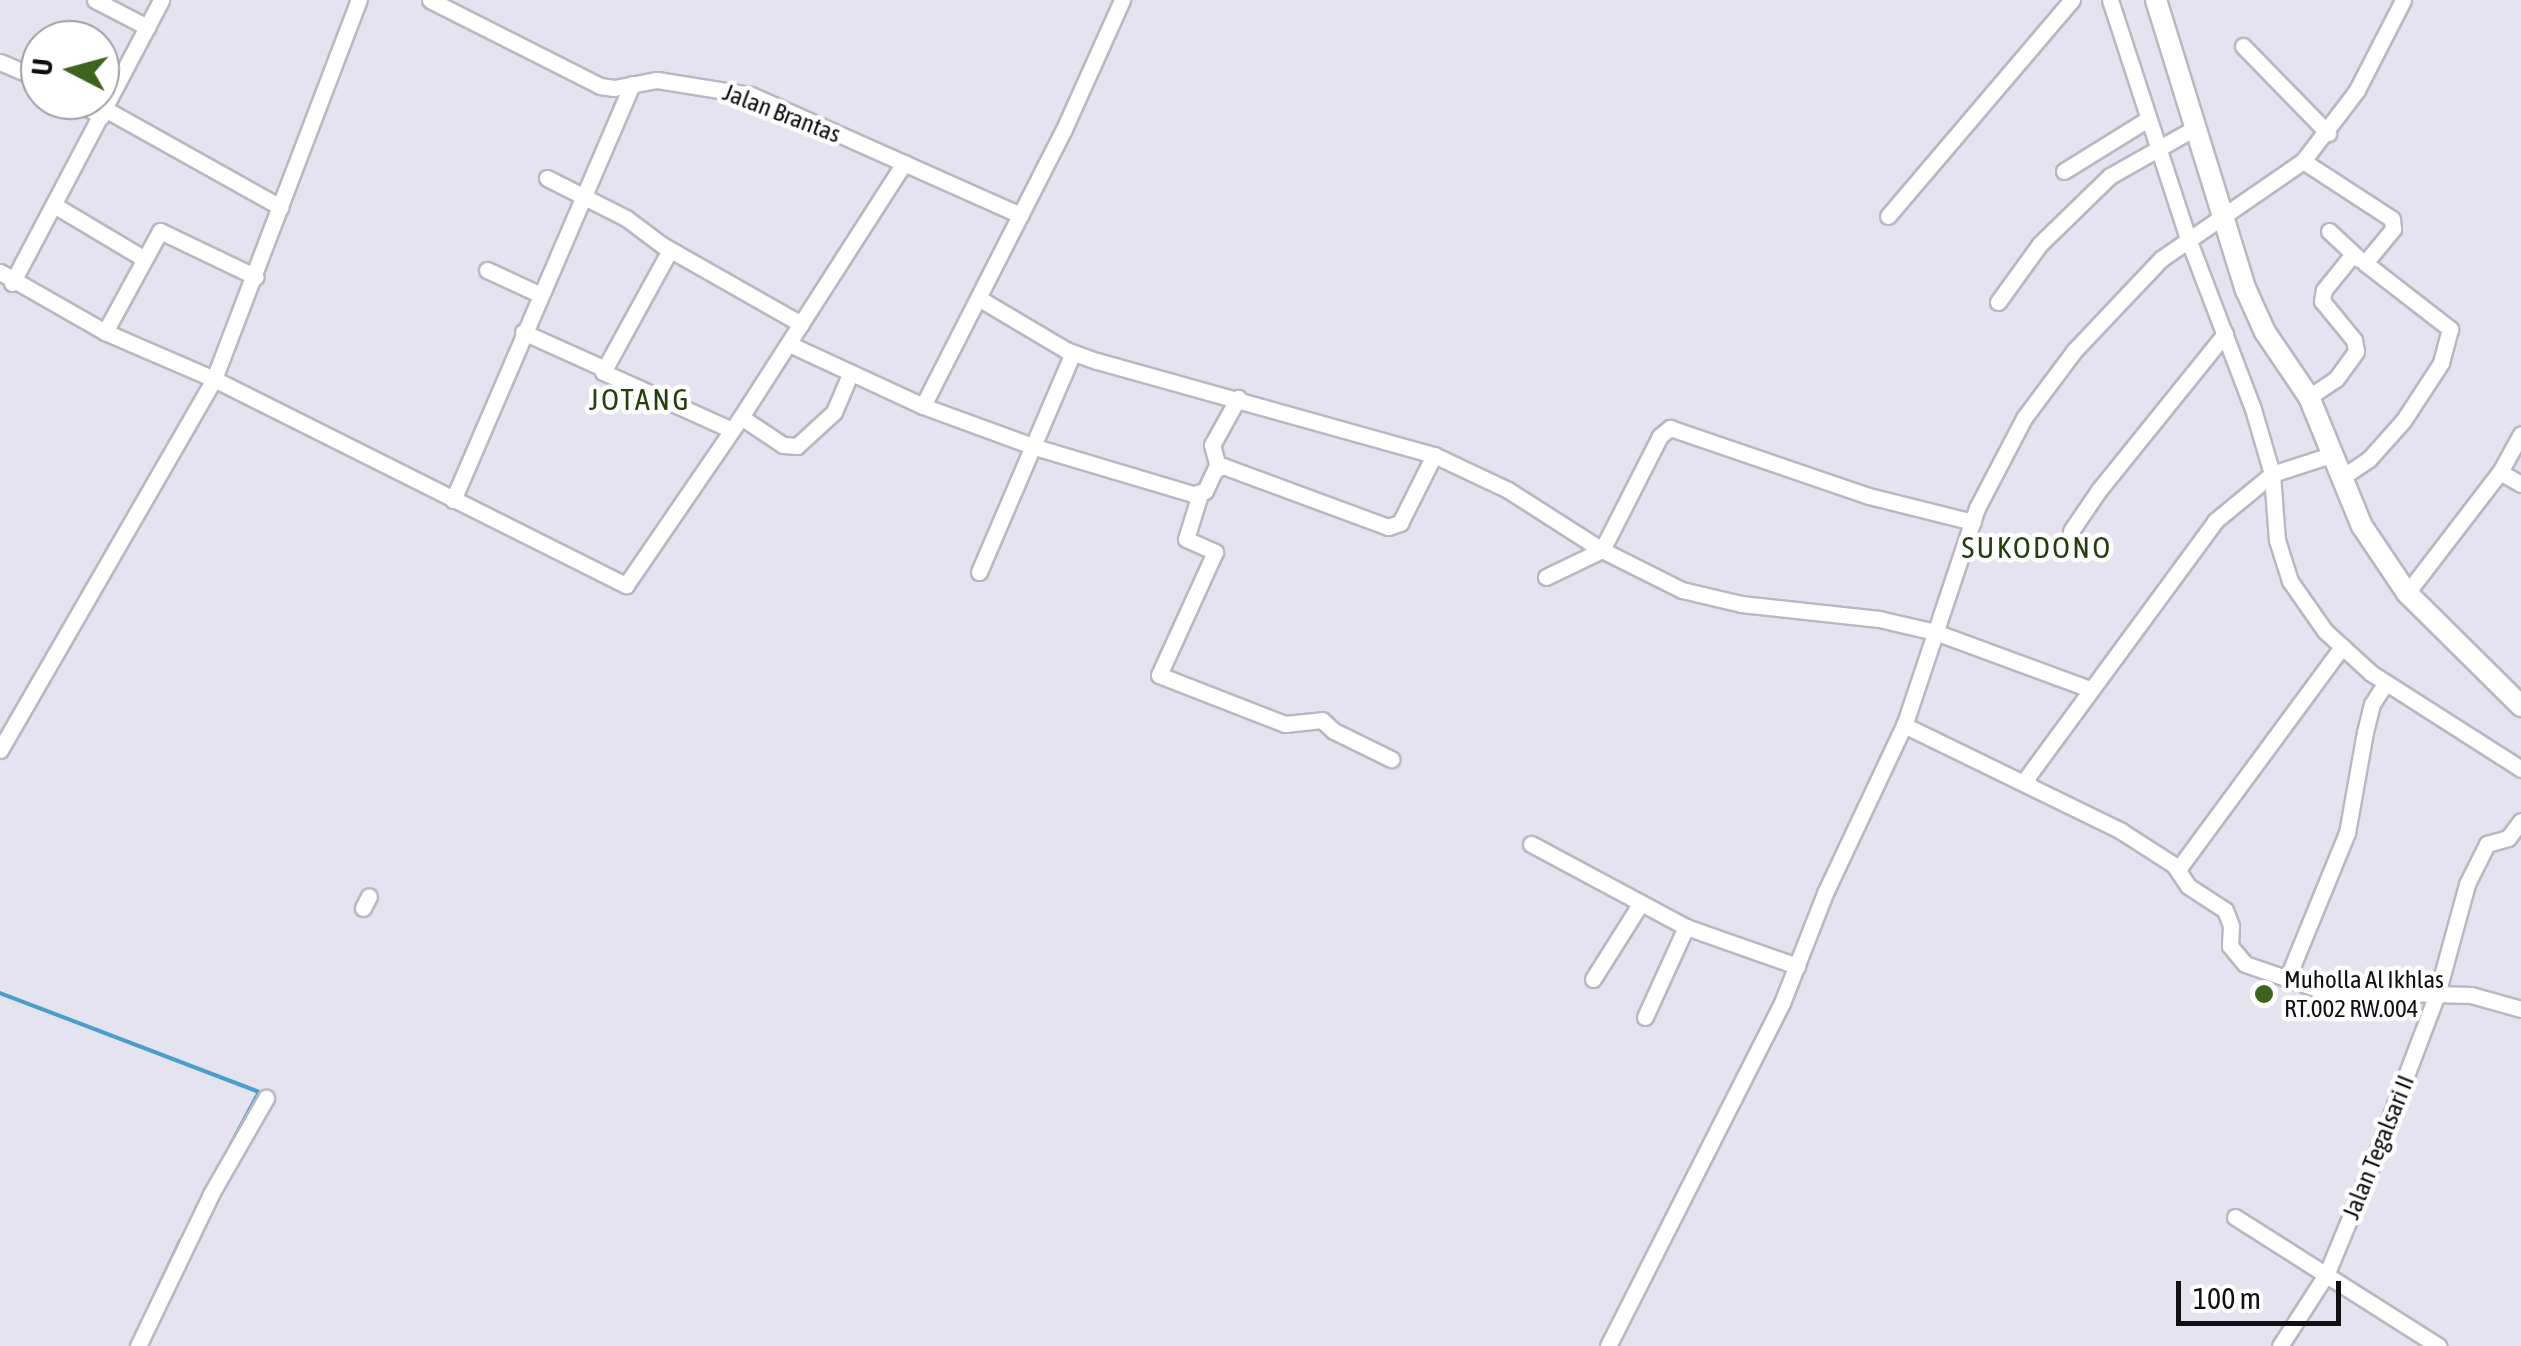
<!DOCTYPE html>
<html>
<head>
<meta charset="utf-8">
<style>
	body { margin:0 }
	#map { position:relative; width:2521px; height:1346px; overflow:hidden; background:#e6e3f0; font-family:"Asap Condensed",sans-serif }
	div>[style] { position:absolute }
	.stream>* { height:4px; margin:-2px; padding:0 2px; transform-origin:2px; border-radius:2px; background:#499fc9 }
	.roads { filter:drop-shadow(2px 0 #bab7c4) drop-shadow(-2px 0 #bab7c4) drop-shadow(0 2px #bab7c4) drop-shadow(0 -2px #bab7c4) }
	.minor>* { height:15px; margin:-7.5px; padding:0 7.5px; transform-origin:7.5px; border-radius:7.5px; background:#fff }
	.major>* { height:20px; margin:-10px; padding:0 10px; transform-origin:10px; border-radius:10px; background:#fff }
	.dots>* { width:28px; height:28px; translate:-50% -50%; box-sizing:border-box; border:5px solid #fff; border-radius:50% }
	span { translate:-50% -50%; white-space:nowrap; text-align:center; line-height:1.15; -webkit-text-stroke:9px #fff; paint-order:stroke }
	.street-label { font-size:25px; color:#100f13 }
	.poi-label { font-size:25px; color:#100f13 }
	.left { translate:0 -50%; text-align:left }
	.quarter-label { font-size:30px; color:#243e0d; letter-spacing:2.5px }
	.north { position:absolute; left:20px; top:20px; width:100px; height:100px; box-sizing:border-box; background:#fff; border:2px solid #9f9fa1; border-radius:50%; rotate:276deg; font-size:28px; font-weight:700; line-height:40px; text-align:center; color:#100f13 }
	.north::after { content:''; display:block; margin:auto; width:35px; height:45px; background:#3e631c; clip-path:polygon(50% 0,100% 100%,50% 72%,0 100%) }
	.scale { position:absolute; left:2176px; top:1281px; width:165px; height:45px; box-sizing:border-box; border:5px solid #100f13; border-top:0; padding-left:12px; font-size:30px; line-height:35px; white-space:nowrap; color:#100f13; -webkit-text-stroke:8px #fff; paint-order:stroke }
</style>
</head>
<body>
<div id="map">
	<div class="stream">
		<div style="left:0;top:993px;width:277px;rotate:20.9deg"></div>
		<div style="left:259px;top:1092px;width:59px;rotate:118.3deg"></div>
		<div style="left:148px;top:1309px;width:75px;rotate:-64.8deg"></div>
	</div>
	<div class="roads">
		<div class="minor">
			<div style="left:95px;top:0;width:59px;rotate:27.4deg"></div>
			<div style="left:430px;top:0;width:191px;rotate:26.8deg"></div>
			<div style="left:600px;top:86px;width:14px;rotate:8deg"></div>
			<div style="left:614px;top:88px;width:44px;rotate:-10.5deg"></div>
			<div style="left:657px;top:80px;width:95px;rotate:9.1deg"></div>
			<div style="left:751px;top:95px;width:295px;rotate:24deg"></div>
			<div style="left:1122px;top:0;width:141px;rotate:114.2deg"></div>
			<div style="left:1064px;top:129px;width:311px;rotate:117deg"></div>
			<div style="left:923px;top:406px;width:119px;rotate:20.1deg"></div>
			<div style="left:1035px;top:447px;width:165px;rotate:16.6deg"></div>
			<div style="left:1193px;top:494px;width:12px;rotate:-14deg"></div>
			<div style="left:1205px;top:491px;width:23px;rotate:-65deg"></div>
			<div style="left:1215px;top:470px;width:9px;rotate:-27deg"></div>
			<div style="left:1223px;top:466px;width:176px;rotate:20.3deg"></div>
			<div style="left:1388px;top:527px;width:13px;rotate:-18deg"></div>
			<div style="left:1400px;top:523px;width:76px;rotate:-63.4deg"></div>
			<div style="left:2110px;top:0;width:248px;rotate:71.9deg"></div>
			<div style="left:2187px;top:236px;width:185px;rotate:69.1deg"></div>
			<div style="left:2253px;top:409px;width:68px;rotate:73.7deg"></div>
			<div style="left:2272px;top:474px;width:66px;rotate:85.7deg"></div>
			<div style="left:2277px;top:540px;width:43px;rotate:72.4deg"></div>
			<div style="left:2290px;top:581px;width:61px;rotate:55deg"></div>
			<div style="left:2325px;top:631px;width:62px;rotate:42.4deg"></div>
			<div style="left:2371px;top:673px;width:178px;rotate:32.6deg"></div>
			<div style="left:2243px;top:46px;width:122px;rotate:45.7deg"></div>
			<div style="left:0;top:62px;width:43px;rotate:23deg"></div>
			<div style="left:75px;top:100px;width:31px;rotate:32deg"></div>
			<div style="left:105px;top:109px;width:201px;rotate:29.2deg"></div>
			<div style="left:2303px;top:161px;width:106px;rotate:33.1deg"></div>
			<div style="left:2392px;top:219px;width:10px;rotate:84deg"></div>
			<div style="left:2393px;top:229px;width:44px;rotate:129.5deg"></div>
			<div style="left:2365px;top:263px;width:108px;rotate:37.8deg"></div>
			<div style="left:2450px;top:329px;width:35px;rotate:105deg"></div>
			<div style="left:2441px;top:363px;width:69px;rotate:123.2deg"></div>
			<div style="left:2403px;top:421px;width:51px;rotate:131.8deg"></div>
			<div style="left:2369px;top:459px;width:34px;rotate:146deg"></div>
			<div style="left:2064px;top:171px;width:99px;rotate:-31.8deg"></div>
			<div style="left:547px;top:178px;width:89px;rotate:26.9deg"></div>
			<div style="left:626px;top:218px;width:45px;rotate:36.9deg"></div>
			<div style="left:662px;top:245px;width:160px;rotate:29.6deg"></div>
			<div style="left:54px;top:205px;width:104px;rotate:30.8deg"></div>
			<div style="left:1888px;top:216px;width:284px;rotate:-49.6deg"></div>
			<div style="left:2329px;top:231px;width:41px;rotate:43deg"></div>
			<div style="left:670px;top:250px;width:139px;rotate:118.8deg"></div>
			<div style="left:603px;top:372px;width:141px;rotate:24.2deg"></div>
			<div style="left:487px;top:270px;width:57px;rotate:24.8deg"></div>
			<div style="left:0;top:272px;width:121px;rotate:29.7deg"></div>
			<div style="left:105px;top:332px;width:119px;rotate:23.3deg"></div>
			<div style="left:214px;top:379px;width:461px;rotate:26.6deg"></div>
			<div style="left:626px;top:585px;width:204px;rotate:-55.6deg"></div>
			<div style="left:741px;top:417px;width:302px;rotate:-57.3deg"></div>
			<div style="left:12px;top:283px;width:320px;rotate:-62.2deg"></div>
			<div style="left:980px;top:299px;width:100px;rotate:30.7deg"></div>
			<div style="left:1066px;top:350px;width:33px;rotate:20deg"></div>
			<div style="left:1097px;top:361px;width:350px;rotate:15.6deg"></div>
			<div style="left:1434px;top:455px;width:82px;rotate:25.3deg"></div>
			<div style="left:1508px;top:490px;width:112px;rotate:32.6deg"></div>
			<div style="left:1602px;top:550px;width:89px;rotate:26.6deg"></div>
			<div style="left:1682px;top:590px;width:61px;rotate:13.3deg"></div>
			<div style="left:1741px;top:604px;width:139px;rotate:6.2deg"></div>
			<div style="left:1879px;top:619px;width:57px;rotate:13.1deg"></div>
			<div style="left:1935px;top:632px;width:165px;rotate:20.2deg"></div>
			<div style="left:1998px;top:302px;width:72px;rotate:-54.1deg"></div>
			<div style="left:2040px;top:244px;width:98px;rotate:-44.2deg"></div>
			<div style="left:2110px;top:176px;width:95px;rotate:-29.5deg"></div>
			<div style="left:105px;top:332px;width:115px;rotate:-61.4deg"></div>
			<div style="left:160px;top:231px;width:106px;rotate:25.6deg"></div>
			<div style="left:523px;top:332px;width:88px;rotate:24.2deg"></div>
			<div style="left:789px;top:344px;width:148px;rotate:24.8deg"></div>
			<div style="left:2309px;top:397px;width:32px;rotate:-34deg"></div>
			<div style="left:2336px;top:379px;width:34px;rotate:-54deg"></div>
			<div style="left:2356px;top:351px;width:11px;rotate:-100deg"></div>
			<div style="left:2354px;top:340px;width:50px;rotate:-129.4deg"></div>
			<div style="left:2322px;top:301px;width:11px;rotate:-80deg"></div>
			<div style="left:2324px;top:290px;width:46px;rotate:-51.1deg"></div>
			<div style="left:741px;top:417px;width:50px;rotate:33.7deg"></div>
			<div style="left:783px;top:445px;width:14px;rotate:4deg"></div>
			<div style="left:797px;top:446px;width:50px;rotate:-42.6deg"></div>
			<div style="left:834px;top:412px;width:43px;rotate:-67deg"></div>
			<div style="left:1218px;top:467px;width:23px;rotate:-105deg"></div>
			<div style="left:1212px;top:445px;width:54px;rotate:-61deg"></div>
			<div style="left:2500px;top:472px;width:43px;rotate:-61.1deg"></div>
			<div style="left:1200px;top:494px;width:47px;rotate:107.3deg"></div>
			<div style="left:1186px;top:539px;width:32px;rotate:24deg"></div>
			<div style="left:1215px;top:552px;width:135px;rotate:114.5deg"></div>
			<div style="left:1159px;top:675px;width:135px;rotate:21.3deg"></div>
			<div style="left:1285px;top:724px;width:37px;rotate:-6deg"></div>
			<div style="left:1322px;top:720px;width:16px;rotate:43deg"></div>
			<div style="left:1334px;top:731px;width:64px;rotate:26.2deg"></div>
			<div style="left:453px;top:500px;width:453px;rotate:-66.7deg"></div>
			<div style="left:2071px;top:531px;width:50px;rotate:-55.7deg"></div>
			<div style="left:2099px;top:490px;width:201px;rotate:-51.1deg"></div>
			<div style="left:979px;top:572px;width:238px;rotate:-66.8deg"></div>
			<div style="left:1546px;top:577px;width:62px;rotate:-25.7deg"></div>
			<div style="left:1602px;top:550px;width:128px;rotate:-63deg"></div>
			<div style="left:1660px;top:436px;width:13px;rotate:-39deg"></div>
			<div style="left:1670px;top:428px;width:210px;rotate:18.9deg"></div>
			<div style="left:1869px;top:496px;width:107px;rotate:14deg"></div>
			<div style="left:2407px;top:593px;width:153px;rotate:-52.5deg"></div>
			<div style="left:2500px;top:472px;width:24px;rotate:30deg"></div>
			<div style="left:1904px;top:725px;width:242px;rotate:26deg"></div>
			<div style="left:2121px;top:831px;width:63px;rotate:32.7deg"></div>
			<div style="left:2174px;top:865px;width:25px;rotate:56deg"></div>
			<div style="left:2188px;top:886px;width:44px;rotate:33deg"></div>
			<div style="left:2225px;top:910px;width:17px;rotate:69deg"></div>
			<div style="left:2231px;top:926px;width:20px;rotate:93deg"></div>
			<div style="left:2230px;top:946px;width:23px;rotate:50deg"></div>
			<div style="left:2245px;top:964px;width:83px;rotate:18.9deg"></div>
			<div style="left:2324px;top:991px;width:147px;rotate:1.6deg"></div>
			<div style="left:2471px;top:995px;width:52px;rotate:15.6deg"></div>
			<div style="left:0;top:750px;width:428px;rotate:-60deg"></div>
			<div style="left:214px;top:379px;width:406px;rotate:-69.1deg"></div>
			<div style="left:2028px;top:785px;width:9px;rotate:-90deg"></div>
			<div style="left:2028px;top:776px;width:316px;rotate:-53.7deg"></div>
			<div style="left:2215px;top:521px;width:74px;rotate:-39.5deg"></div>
			<div style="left:2272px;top:474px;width:62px;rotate:-17.9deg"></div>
			<div style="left:1531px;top:844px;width:176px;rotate:28.2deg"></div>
			<div style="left:1686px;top:927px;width:118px;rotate:19.4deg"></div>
			<div style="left:2179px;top:868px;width:275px;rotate:-53.6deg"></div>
			<div style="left:363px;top:908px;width:13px;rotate:-63deg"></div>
			<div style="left:1593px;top:979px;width:86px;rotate:-57.8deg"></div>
			<div style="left:2287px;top:979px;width:158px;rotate:-67.7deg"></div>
			<div style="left:2347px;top:833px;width:103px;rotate:-79.9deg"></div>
			<div style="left:2365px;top:732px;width:29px;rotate:-76deg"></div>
			<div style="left:2372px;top:704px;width:24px;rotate:-57deg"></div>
			<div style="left:1645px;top:1017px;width:99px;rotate:-65.5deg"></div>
			<div style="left:2235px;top:1217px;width:241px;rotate:32.4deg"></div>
			<div style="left:138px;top:1346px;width:169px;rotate:-64.3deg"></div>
			<div style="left:211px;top:1194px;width:111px;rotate:-60.2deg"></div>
			<div style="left:1608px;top:1346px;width:385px;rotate:-63.1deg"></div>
			<div style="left:1782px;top:1003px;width:120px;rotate:-68.6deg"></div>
			<div style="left:1826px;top:891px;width:186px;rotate:-64.8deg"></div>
			<div style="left:1905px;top:723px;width:227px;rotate:-71.5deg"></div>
			<div style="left:1977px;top:508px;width:102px;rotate:-62.4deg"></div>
			<div style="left:2024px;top:418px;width:84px;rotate:-53.3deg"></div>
			<div style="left:2074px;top:351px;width:127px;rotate:-46.6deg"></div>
			<div style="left:2161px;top:259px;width:173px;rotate:-34.6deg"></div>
			<div style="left:2303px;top:161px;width:89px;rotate:-52.7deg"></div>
			<div style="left:2357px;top:90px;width:101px;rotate:-62.9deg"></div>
			<div style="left:2280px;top:1346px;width:87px;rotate:-57.2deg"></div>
			<div style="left:2327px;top:1273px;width:131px;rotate:-67.5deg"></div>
			<div style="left:2377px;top:1152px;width:169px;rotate:-69.2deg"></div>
			<div style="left:2437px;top:994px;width:114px;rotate:-74.7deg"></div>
			<div style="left:2467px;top:884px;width:45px;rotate:-63.4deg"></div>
			<div style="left:2487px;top:844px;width:22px;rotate:-16deg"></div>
			<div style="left:2508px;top:838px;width:21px;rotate:-53deg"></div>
		</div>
		<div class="major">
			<div style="left:2156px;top:0;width:304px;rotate:72.8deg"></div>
			<div style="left:2246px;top:290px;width:46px;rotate:65.7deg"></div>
			<div style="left:2265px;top:332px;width:78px;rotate:55.9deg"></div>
			<div style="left:2309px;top:397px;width:139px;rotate:67.7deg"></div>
			<div style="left:2362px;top:526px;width:81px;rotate:56.1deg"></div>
			<div style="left:2407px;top:593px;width:161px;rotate:44.7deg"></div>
		</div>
	</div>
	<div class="dots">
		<div style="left:2264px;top:994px;background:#3e631c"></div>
	</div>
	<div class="street-label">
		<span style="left:782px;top:113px;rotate:21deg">Jalan Brantas</span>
		<span style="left:2378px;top:1147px;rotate:-68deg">Jalan Tegalsari II</span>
	</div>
	<div class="poi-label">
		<span class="left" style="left:2284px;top:994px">Muholla Al Ikhlas<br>RT.002 RW.004</span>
	</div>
	<div class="quarter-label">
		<span style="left:640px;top:399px">JOTANG</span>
		<span style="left:2037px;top:547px">SUKODONO</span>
	</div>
	<div class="north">U</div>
	<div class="scale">100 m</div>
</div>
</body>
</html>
